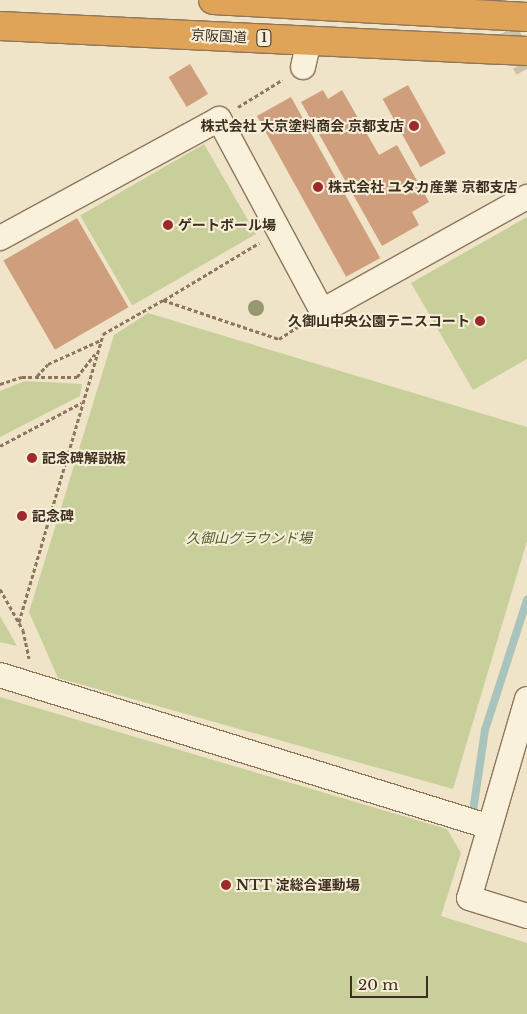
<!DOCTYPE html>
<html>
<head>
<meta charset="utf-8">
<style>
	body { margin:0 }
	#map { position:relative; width:527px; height:1014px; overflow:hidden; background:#f0e4c8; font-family:"Libre Baskerville","Noto Sans JP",serif }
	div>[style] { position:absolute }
	.green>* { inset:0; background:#c9cf9b; transform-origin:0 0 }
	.stream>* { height:8px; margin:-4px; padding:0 4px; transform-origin:4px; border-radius:4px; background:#a9c4bc }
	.building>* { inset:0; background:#cf9f7d; transform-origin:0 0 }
	.street-tunnel>* { height:24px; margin-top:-12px; transform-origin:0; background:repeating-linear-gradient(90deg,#ccc0a6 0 24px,transparent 0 36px) }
	.path>* { height:3px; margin-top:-1.5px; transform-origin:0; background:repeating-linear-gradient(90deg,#8d765c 0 4px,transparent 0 6.5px) }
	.roads { filter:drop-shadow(1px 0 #8d765c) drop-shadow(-1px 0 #8d765c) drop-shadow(0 1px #8d765c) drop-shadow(0 -1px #8d765c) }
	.street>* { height:24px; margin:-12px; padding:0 12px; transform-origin:12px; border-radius:12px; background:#faf1dc }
	.highway>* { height:28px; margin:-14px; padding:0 14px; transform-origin:14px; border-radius:14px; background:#e0a458 }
	.trees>* { width:16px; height:16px; margin:-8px; border-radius:50%; background:#96986f }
	.dots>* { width:14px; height:14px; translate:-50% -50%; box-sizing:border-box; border:2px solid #f7eed8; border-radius:50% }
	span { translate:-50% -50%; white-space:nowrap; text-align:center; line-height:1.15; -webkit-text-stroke:4px #f7eed8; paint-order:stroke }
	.shield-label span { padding:1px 4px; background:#f7eed8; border:1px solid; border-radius:4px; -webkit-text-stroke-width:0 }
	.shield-label { font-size:12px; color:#3d2e20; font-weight:700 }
	.street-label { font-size:14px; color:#3d2e20 }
	.poi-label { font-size:14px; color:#3d2e20; font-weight:700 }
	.right { translate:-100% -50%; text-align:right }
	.left { translate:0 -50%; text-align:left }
	.park-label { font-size:14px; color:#4d5a26; font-style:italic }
	.scale { position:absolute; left:350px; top:976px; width:78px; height:22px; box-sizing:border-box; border:2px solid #3d2e20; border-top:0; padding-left:6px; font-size:15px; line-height:18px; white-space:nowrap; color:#3d2e20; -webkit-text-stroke:4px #f7eed8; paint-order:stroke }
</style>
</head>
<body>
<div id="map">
	<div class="green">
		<div style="left:204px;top:144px;width:104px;height:143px;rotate:60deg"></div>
		<div style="clip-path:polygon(527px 217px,527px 359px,473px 390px,411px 283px)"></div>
		<div style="clip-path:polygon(148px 313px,527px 427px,527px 541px,453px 789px,58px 678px,29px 612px,114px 335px)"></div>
		<div style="clip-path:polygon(25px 381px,82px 384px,80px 396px,0 437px,0 391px)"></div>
		<div style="clip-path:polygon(0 616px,17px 646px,0 642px)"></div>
		<div style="clip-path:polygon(0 697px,447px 829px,461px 853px,441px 916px,527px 943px,527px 1014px,0 1014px)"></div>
	</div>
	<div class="stream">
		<div style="left:472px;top:818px;width:89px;rotate:-81.6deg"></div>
		<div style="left:485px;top:730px;width:137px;rotate:-72.1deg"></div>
	</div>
	<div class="building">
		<div style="left:190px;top:64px;width:35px;height:25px;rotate:59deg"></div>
		<div style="left:408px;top:85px;width:78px;height:29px;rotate:61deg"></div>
		<div style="clip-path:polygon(323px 90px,328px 99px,342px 90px,379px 155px,397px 145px,429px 202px,412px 212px,419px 225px,382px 246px,301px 102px)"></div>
		<div style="left:291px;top:97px;width:184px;height:39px;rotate:61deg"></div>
		<div style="left:77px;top:218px;width:103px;height:85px;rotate:60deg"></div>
	</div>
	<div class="street-tunnel">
		<div style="left:488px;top:0;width:79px;rotate:60.5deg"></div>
	</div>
	<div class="path">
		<div style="left:238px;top:107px;width:52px;rotate:-31.5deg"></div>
		<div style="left:164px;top:300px;width:111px;rotate:-31deg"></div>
		<div style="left:37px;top:376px;width:16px;rotate:-47deg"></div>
		<div style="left:48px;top:364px;width:58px;rotate:-24.4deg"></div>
		<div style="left:0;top:384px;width:23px;rotate:-18deg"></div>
		<div style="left:22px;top:377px;width:55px"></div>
		<div style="left:77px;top:377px;width:29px;rotate:-52deg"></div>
		<div style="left:0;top:446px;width:92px;rotate:-28deg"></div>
		<div style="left:0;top:589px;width:47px;rotate:60.7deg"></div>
		<div style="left:23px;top:630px;width:29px;rotate:78deg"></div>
		<div style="left:19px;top:622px;width:300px;rotate:-73.7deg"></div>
		<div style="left:103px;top:334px;width:69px;rotate:-29.5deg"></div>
		<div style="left:163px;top:300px;width:122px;rotate:18.6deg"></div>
		<div style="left:279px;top:339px;width:27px;rotate:-33deg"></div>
	</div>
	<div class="roads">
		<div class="street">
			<div style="left:303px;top:67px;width:28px;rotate:-77deg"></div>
			<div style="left:0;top:238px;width:249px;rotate:-28.5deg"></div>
			<div style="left:219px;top:119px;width:218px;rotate:61.8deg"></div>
			<div style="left:322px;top:311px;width:235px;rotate:-29.1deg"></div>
			<div style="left:0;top:675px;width:510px;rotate:17.23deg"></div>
			<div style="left:527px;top:699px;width:207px;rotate:106.2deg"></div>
			<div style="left:469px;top:898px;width:61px;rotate:17.2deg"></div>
		</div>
		<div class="highway">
			<div style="left:213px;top:0;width:314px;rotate:3.1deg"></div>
			<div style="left:0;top:26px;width:528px;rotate:2.72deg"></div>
		</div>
	</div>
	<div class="trees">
		<div style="left:256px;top:308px"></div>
	</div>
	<div class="dots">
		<div style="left:414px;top:126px;background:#9e2a2b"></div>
		<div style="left:318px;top:187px;background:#9e2a2b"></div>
		<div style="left:168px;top:225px;background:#9e2a2b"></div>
		<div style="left:480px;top:321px;background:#9e2a2b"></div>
		<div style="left:32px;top:458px;background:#9e2a2b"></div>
		<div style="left:22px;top:516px;background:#9e2a2b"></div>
		<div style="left:226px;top:885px;background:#9e2a2b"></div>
	</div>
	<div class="shield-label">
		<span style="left:264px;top:38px">1</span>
	</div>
	<div class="street-label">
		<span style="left:219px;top:36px;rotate:3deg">京阪国道</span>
	</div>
	<div class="poi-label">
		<span class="right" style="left:404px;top:126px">株式会社 大京塗料商会 京都支店</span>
		<span class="left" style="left:328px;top:187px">株式会社 ユタカ産業 京都支店</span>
		<span class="left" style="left:178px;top:225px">ゲートボール場</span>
		<span class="right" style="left:470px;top:321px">久御山中央公園テニスコート</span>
		<span class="left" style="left:42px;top:458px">記念碑解説板</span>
		<span class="left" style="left:32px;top:516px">記念碑</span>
		<span class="left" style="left:236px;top:885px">NTT 淀総合運動場</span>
	</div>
	<div class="park-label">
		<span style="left:249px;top:538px">久御山グラウンド場</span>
	</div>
	<div class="scale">20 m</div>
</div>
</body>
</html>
